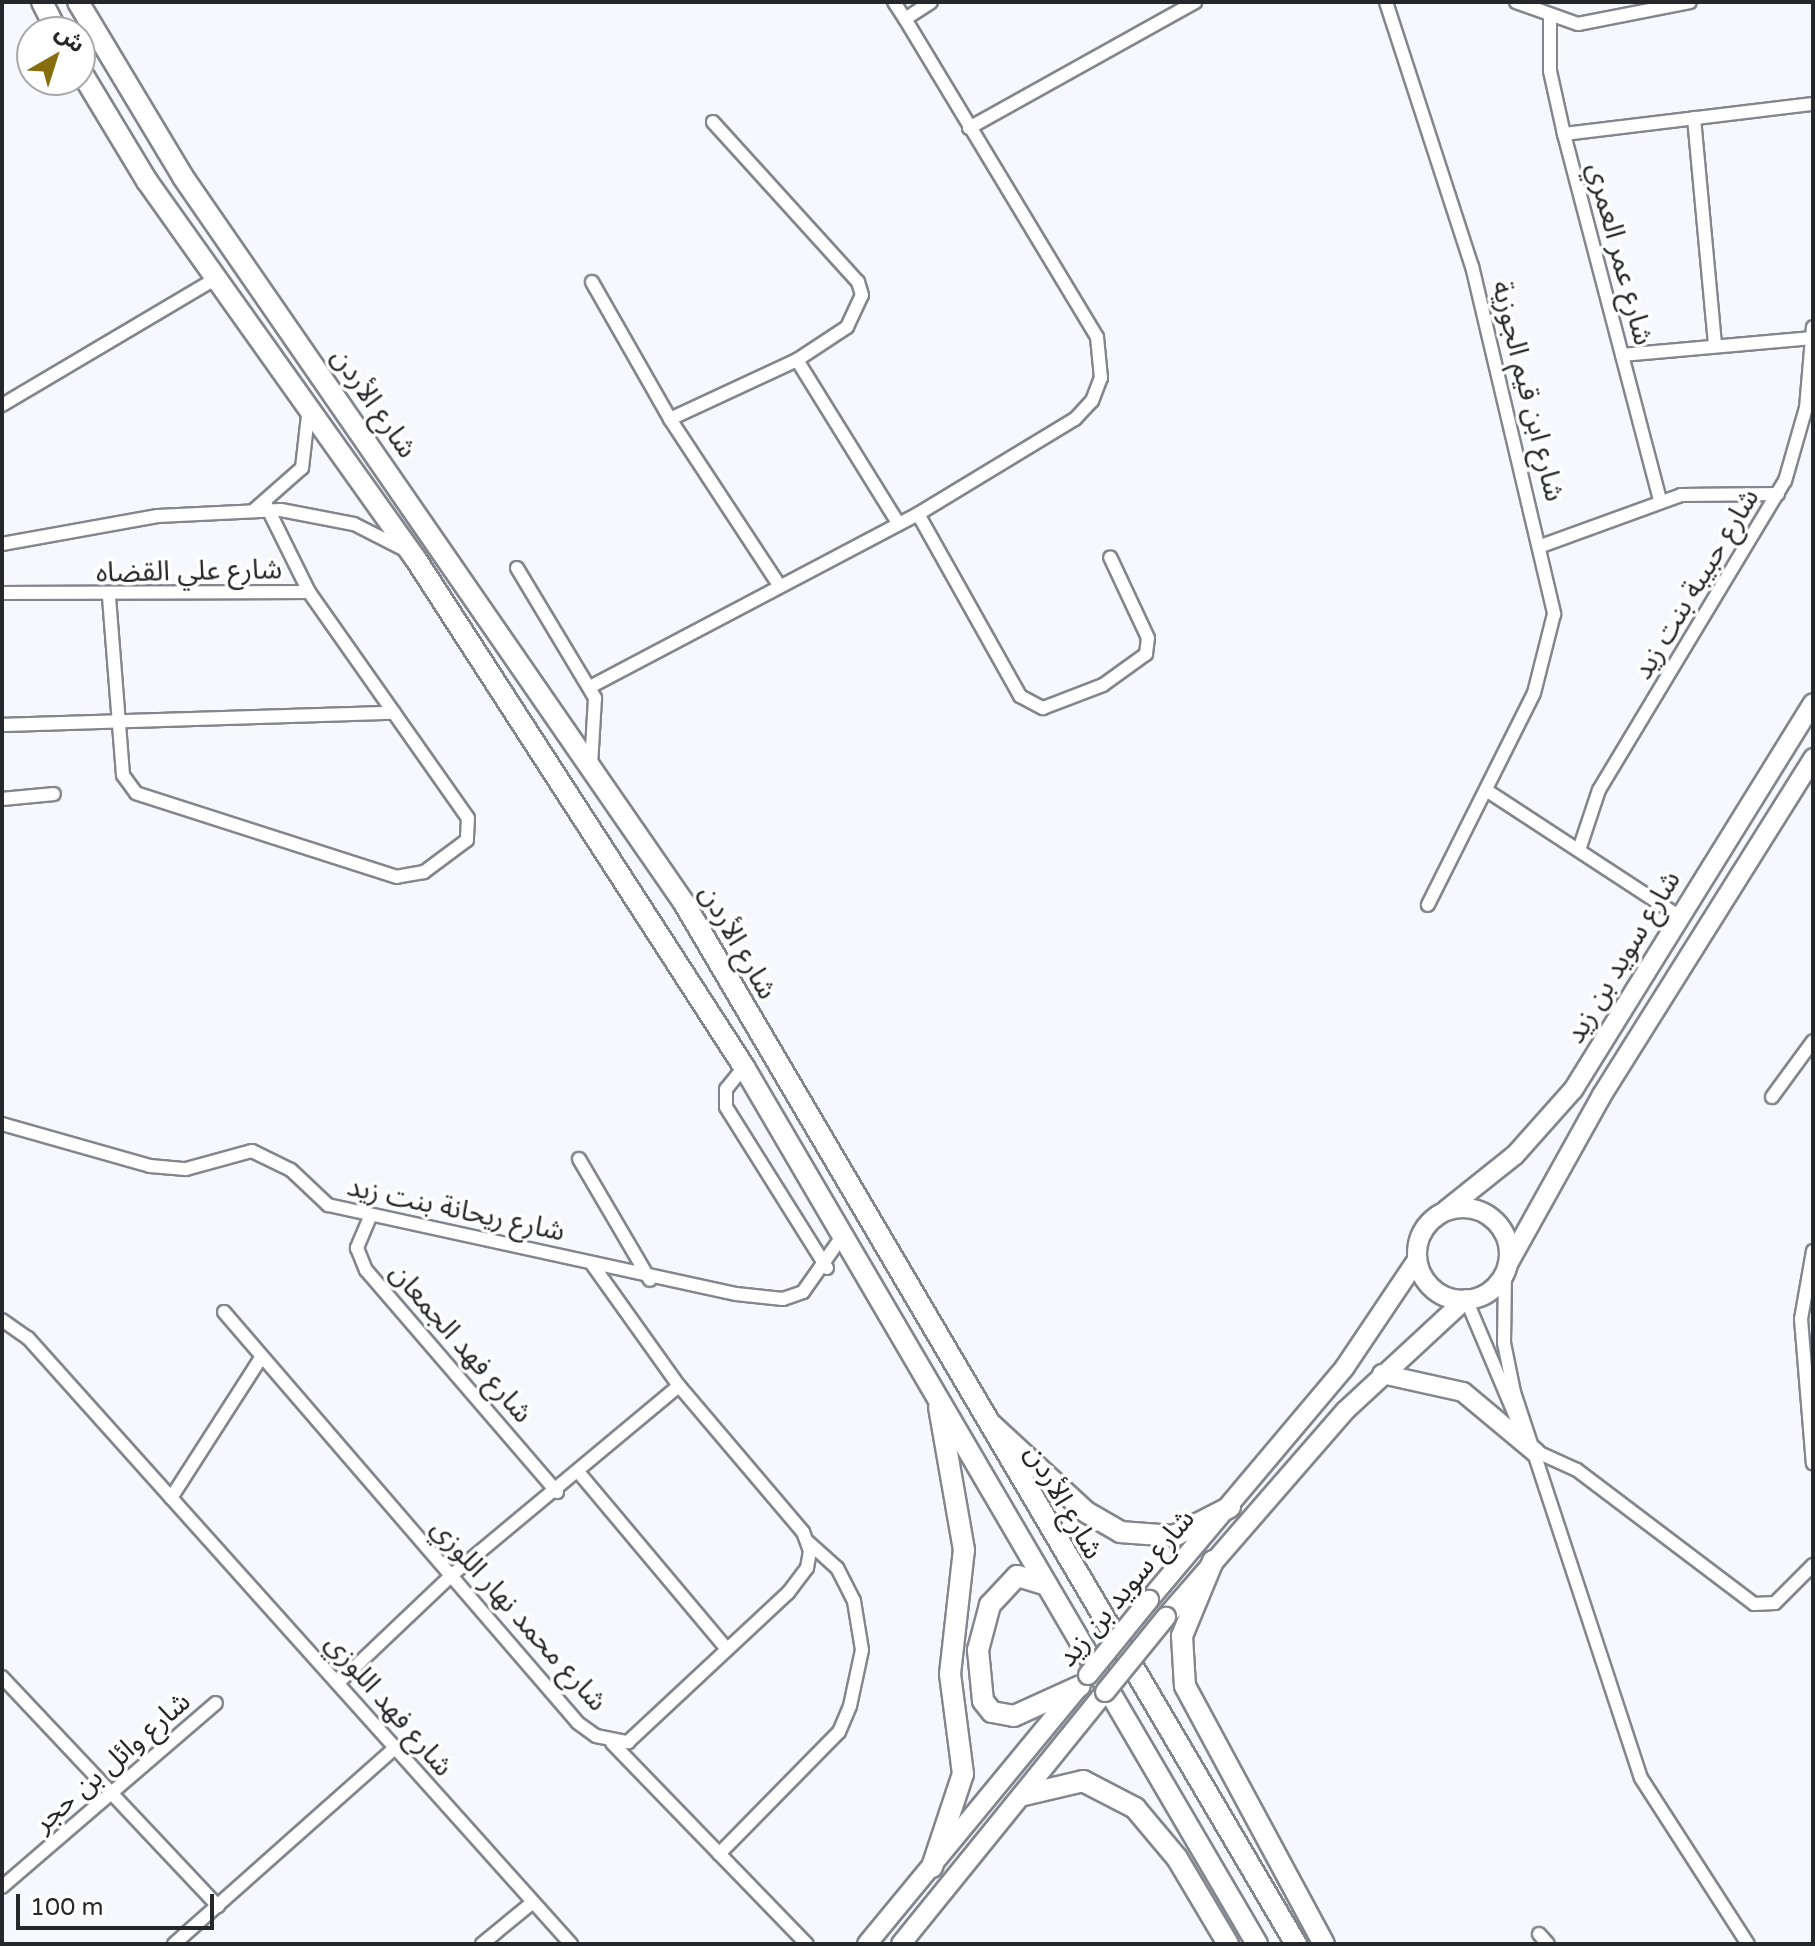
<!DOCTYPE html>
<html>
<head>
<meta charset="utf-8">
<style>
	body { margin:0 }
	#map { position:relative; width:1815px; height:1946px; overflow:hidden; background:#f6f8fd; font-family:"Varela Round","Noto Sans Arabic",sans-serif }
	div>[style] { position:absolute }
	.roads { filter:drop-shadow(2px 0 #84868e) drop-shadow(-2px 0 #84868e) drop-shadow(0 2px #84868e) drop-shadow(0 -2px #84868e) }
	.minor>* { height:12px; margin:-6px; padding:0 6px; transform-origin:6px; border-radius:6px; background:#fff }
	.secondary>* { height:18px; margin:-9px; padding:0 9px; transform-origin:9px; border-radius:9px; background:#fff }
	.secondary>.ring { margin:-9px; padding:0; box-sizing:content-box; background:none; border:18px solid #fff; border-radius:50% }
	.trunk>* { height:20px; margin:-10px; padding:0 10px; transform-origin:10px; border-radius:10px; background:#fff }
	.bridges { filter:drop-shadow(2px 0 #84868e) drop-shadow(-2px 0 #84868e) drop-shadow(0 2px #84868e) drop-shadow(0 -2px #84868e) }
	.secondary-bridge>* { height:18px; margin:-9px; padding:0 9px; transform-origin:9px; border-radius:9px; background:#fff }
	span { translate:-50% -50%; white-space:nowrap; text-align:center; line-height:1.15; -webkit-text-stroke:7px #fff; paint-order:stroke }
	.street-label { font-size:28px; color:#26272a }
	.frame { position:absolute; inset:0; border:4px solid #26272a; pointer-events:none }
	.north { position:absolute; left:16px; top:16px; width:80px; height:80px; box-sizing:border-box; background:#fff; border:2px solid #a8a9aa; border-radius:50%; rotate:39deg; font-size:22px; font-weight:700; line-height:32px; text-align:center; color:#26272a }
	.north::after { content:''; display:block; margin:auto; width:28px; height:36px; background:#876e0d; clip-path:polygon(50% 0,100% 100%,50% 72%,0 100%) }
	.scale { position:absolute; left:16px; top:1894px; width:198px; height:36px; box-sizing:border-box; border:4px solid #26272a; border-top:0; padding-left:10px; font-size:24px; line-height:28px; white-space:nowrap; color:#26272a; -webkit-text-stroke:6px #fff; paint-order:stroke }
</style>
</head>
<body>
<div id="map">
	<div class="roads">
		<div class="minor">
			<div style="left:894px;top:2px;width:20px;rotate:57deg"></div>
			<div style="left:905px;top:19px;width:31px;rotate:-33deg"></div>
			<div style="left:1386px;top:2px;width:278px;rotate:72deg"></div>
			<div style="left:1472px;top:266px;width:358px;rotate:76.7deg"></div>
			<div style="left:1554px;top:614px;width:81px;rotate:104.2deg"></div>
			<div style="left:1534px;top:693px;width:237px;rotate:116.6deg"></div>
			<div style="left:1516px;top:2px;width:66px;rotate:19.5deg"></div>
			<div style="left:1578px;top:24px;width:114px;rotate:-11.1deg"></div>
			<div style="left:1550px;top:18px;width:53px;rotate:90deg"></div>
			<div style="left:1550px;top:71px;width:65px;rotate:77.5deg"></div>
			<div style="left:1564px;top:134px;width:378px;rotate:75.3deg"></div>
			<div style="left:1694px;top:118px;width:229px;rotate:84.7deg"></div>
			<div style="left:969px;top:128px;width:259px;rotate:-29.1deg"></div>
			<div style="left:1564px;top:134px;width:251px;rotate:-6.9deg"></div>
			<div style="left:592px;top:282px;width:158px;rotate:60.3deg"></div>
			<div style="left:670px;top:419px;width:199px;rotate:56.7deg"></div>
			<div style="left:1622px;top:355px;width:191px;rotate:-5.1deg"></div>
			<div style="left:797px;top:360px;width:192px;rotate:58.2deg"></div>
			<div style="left:2px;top:405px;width:250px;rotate:-30.6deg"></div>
			<div style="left:670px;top:419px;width:140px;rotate:-24.9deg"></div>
			<div style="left:797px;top:360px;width:60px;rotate:-33.4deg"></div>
			<div style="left:847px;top:327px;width:35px;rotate:-65deg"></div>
			<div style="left:862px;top:295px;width:14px;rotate:-107deg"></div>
			<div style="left:858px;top:282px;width:216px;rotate:-132.2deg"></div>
			<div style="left:266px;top:505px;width:97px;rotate:63.7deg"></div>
			<div style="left:253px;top:511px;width:65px;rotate:-41.3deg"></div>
			<div style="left:302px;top:468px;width:53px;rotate:-83.5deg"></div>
			<div style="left:918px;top:514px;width:209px;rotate:60.7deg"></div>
			<div style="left:1020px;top:696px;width:26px;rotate:28deg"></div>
			<div style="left:1043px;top:708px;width:64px;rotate:-21deg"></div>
			<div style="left:1103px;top:685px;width:53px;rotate:-35.8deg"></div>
			<div style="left:1146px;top:654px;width:16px;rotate:-83deg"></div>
			<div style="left:1148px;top:638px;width:89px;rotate:-115.1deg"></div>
			<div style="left:2px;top:544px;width:158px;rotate:-10.2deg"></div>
			<div style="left:158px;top:516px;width:123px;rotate:-2.8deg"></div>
			<div style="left:281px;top:510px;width:74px;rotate:10.9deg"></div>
			<div style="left:354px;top:524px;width:55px;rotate:27deg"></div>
			<div style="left:1541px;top:546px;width:149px;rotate:-20deg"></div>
			<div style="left:1681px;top:495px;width:97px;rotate:-0.6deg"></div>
			<div style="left:517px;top:568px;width:152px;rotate:59deg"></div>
			<div style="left:595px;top:698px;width:68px;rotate:93.4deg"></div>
			<div style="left:2px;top:593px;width:307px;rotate:-0.2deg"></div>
			<div style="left:309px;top:592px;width:276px;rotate:54.9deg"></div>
			<div style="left:468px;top:818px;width:22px;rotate:93deg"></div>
			<div style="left:467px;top:840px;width:54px;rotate:143.3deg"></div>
			<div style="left:424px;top:872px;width:27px;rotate:170deg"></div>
			<div style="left:397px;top:877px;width:274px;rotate:-162.2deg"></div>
			<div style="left:136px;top:793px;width:22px;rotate:-126deg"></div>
			<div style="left:123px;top:775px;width:179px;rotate:-94.5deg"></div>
			<div style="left:590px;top:687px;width:371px;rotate:-27.8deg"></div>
			<div style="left:918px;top:514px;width:184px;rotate:-31.2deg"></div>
			<div style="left:1075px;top:419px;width:25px;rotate:-47deg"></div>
			<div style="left:1092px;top:401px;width:25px;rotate:-69deg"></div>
			<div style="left:1101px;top:378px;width:41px;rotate:-95.6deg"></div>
			<div style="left:1097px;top:337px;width:371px;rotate:-121.1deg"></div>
			<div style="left:2px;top:725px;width:392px;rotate:-1.8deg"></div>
			<div style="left:1486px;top:790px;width:232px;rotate:33.2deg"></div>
			<div style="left:2px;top:799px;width:52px;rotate:-5.5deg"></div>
			<div style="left:1579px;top:850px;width:63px;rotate:-71.6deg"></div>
			<div style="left:1599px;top:790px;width:361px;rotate:-59deg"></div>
			<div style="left:1785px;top:481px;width:76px;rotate:-74deg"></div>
			<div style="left:1806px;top:408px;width:81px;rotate:-85.1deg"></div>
			<div style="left:744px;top:1067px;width:28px;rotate:129deg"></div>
			<div style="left:726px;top:1089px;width:18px;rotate:90deg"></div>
			<div style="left:726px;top:1107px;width:190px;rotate:57.9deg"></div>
			<div style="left:1772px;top:1097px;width:69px;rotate:-53.8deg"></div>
			<div style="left:2px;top:1124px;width:154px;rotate:15.8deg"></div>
			<div style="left:150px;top:1166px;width:36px;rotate:5deg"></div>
			<div style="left:186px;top:1169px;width:68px;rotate:-15.3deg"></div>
			<div style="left:252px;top:1151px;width:43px;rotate:26deg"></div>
			<div style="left:291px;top:1170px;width:51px;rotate:43.4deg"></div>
			<div style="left:328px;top:1205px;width:418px;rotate:12.3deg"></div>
			<div style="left:736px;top:1294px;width:47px;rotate:6.1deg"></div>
			<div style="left:783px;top:1299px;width:21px;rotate:-19deg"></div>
			<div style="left:803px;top:1292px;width:70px;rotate:-54.9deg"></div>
			<div style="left:579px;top:1159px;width:140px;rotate:59.6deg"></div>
			<div style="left:370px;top:1217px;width:34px;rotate:113deg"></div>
			<div style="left:357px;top:1248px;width:24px;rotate:68deg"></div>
			<div style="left:366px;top:1270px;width:293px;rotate:49.3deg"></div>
			<div style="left:1813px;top:1251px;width:69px;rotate:100deg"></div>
			<div style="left:1801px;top:1319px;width:145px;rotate:85.3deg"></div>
			<div style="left:1505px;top:1273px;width:70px;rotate:90.8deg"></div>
			<div style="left:1504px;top:1343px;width:50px;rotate:78.5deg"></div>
			<div style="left:1514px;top:1392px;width:406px;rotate:71.8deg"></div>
			<div style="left:1641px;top:1778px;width:197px;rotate:57.2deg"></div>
			<div style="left:1466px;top:1299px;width:141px;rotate:67.1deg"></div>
			<div style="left:224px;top:1312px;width:542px;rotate:49.26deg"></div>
			<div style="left:578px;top:1723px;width:22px;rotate:36deg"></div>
			<div style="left:596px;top:1736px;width:33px;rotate:11deg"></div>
			<div style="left:628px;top:1742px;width:219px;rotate:-43deg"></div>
			<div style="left:788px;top:1593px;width:31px;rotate:-53deg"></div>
			<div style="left:807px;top:1568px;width:17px;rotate:-80deg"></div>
			<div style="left:810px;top:1551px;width:20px;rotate:-110deg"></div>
			<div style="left:803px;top:1532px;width:192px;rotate:-130.3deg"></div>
			<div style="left:679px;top:1386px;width:150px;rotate:-125.5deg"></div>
			<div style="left:2px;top:1320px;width:32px;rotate:35deg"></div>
			<div style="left:28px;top:1338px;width:814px;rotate:48.14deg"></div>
			<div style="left:1535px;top:1451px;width:46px;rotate:24.3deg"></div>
			<div style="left:1577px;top:1470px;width:222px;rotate:37.1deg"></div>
			<div style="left:1754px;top:1604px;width:21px;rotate:-3deg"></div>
			<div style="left:1775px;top:1603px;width:54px;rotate:-45deg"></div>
			<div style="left:580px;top:1474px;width:227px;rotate:50deg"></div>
			<div style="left:171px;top:1498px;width:166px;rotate:-57.3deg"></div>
			<div style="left:2px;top:1677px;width:315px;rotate:46.7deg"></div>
			<div style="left:338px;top:1683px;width:158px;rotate:-43.5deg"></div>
			<div style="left:453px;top:1574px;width:294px;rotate:-39.8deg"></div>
			<div style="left:612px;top:1743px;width:280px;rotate:45.9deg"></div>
			<div style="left:719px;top:1854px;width:171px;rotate:-45.5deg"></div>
			<div style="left:839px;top:1732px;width:28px;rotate:-67deg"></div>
			<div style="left:850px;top:1706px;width:57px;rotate:-77.9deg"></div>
			<div style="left:862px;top:1650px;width:50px;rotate:-99.3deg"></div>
			<div style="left:854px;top:1601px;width:37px;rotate:-117deg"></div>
			<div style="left:837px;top:1568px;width:39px;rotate:-138deg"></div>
			<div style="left:2px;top:1887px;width:282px;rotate:-40.7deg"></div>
			<div style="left:1539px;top:1934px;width:13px;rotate:48deg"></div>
			<div style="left:174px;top:1944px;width:295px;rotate:-41.6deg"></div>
			<div style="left:482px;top:1944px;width:66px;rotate:-39.5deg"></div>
		</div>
		<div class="secondary">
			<div class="ring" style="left:1417px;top:1208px;width:74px;height:74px"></div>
			<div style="left:1446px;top:1210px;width:88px;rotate:-38.6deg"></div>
			<div style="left:1515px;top:1155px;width:87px;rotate:-48.3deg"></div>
			<div style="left:1573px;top:1090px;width:455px;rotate:-58.2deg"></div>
			<div style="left:1508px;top:1264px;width:193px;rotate:-60.9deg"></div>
			<div style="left:1602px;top:1095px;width:398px;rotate:-57.9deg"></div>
			<div style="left:1382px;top:1374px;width:83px;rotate:12.5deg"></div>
			<div style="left:1463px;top:1392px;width:95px;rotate:39.9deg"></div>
			<div style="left:1149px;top:1600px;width:304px;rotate:-49.9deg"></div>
			<div style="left:1345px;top:1367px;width:129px;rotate:-56.1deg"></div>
			<div style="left:1166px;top:1617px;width:274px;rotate:-49deg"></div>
			<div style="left:1346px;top:1410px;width:163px;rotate:-42.8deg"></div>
			<div style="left:867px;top:1944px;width:333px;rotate:-50.5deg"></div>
			<div style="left:901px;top:1944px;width:324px;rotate:-51deg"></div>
		</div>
		<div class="trunk">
			<div style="left:42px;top:2px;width:34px;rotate:63deg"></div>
			<div style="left:78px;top:2px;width:204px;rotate:59deg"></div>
			<div style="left:183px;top:177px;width:882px;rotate:55.39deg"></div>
			<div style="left:684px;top:903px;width:1208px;rotate:59.55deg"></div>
			<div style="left:80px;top:70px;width:130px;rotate:58.9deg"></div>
			<div style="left:147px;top:181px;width:463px;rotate:54.6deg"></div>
			<div style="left:415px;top:558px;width:606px;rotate:57.12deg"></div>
			<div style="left:744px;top:1067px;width:1016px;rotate:59.67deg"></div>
			<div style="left:991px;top:1424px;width:129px;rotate:42.8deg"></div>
			<div style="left:1086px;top:1512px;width:39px;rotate:30deg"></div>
			<div style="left:1120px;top:1532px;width:54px;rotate:4.2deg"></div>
			<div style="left:1174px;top:1536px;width:63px;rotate:-27.4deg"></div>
			<div style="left:1213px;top:1561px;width:81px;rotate:112.5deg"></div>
			<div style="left:1182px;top:1636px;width:50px;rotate:86.6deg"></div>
			<div style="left:1185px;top:1686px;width:293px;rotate:61.7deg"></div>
			<div style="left:1047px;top:1585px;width:31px;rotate:-163deg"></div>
			<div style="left:1017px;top:1576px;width:40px;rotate:133deg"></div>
			<div style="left:990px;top:1605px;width:47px;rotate:104.9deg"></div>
			<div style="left:978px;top:1650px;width:51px;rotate:84.4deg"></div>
			<div style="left:983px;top:1701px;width:14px;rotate:51deg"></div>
			<div style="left:992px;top:1712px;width:22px;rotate:10deg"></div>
			<div style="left:1014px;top:1716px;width:72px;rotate:-24.4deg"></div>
			<div style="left:1024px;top:1795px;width:61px;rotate:-13.3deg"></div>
			<div style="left:1083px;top:1781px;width:59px;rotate:27.4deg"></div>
			<div style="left:1135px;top:1808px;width:65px;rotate:50deg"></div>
			<div style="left:1177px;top:1858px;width:100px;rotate:59.3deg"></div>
			<div style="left:932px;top:1867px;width:98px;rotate:-71.6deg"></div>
			<div style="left:963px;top:1774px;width:101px;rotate:-97.4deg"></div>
			<div style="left:950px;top:1674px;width:125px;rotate:-83.6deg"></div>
			<div style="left:964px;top:1550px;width:145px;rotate:-99.9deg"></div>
		</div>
	</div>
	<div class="bridges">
		<div class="secondary-bridge">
			<div style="left:1088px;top:1675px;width:97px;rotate:-50.9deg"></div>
			<div style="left:1105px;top:1692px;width:97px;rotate:-50.9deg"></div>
		</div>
	</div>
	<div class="street-label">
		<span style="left:1620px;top:254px;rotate:75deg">شارع عمر العمري</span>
		<span style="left:1528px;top:391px;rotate:76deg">شارع ابن قيم الجوزية</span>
		<span style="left:374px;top:403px;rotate:55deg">شارع الأردن</span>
		<span style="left:189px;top:571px;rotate:-1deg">شارع علي القضاه</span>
		<span style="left:1696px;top:584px;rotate:-59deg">شارع حبيبة بنت زيد</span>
		<span style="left:738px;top:942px;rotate:60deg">شارع الأردن</span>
		<span style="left:1623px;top:957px;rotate:-59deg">شارع سويد بن زيد</span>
		<span style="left:456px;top:1209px;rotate:12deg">شارع ريحانة بنت زيد</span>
		<span style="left:461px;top:1343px;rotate:49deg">شارع فهد الجمعان</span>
		<span style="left:1064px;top:1502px;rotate:60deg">شارع الأردن</span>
		<span style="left:1126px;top:1588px;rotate:-50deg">شارع سويد بن زيد</span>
		<span style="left:519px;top:1615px;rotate:48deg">شارع محمد نهار اللوزي</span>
		<span style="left:389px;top:1705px;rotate:49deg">شارع فهد اللوزي</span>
		<span style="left:112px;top:1762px;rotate:-41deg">شارع وائل بن حجر</span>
	</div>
	<div class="frame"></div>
	<div class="north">ش</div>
	<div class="scale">100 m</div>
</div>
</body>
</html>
